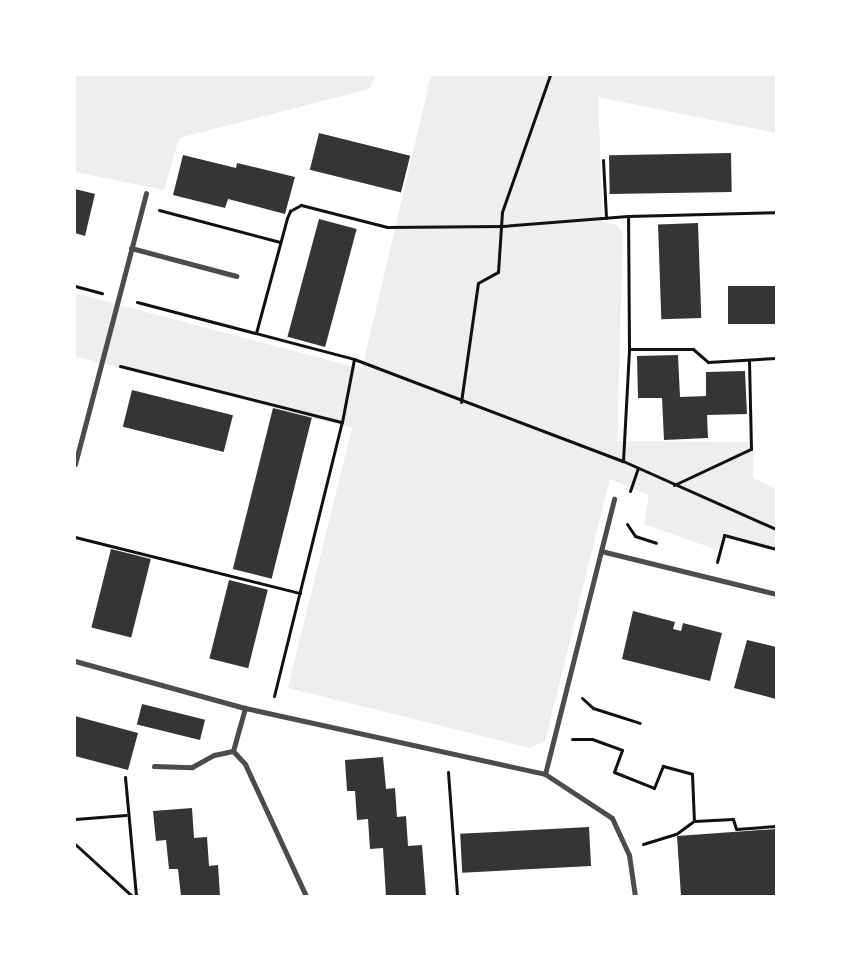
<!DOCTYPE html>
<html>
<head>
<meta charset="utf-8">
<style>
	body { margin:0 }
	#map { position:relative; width:851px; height:971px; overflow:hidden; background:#fff; font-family:"Titillium Web",sans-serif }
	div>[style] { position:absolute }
	.green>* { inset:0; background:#eee }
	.building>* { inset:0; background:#353535; transform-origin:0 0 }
	.path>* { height:3px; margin:-1.5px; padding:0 1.5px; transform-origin:1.5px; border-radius:1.5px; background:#111 }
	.minor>* { height:5px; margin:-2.5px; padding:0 2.5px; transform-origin:2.5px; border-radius:2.5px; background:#4c4c4c }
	span { translate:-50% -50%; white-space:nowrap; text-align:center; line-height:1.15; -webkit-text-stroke:4px #fff; paint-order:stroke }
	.frame { position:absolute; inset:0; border:76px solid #fff; pointer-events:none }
</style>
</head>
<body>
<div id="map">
	<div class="green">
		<div style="clip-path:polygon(75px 75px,376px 75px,369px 89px,179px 138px,164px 190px,75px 172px)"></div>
		<div style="clip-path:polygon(431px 75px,776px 75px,776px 133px,598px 97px,603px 222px,617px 225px,623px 234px,617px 441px,754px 442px,753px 478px,776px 489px,776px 549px,725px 535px,720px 551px,644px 524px,649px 495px,610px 479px,545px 741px,530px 748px,288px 688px,352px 428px,75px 356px,75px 293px,362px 369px)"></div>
	</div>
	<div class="building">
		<div style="left:319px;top:133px;width:94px;height:38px;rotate:14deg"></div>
		<div style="left:731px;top:153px;width:39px;height:122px;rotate:89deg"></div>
		<div style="clip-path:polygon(183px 155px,236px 168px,237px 163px,295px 177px,285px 214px,228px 199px,225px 208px,173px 195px)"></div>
		<div style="clip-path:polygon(75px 189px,95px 194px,85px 236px,75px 233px)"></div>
		<div style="left:319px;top:219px;width:39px;height:122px;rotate:15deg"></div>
		<div style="left:698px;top:223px;width:95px;height:40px;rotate:88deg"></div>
		<div style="left:776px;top:286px;width:38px;height:48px;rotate:90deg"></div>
		<div style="clip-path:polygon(678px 355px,680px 397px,706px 396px,706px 372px,745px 371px,747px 414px,707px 415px,708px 438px,664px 440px,662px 398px,638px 398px,637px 356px)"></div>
		<div style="left:132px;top:390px;width:104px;height:38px;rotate:14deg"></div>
		<div style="left:273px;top:408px;width:40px;height:166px;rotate:14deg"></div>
		<div style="left:111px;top:549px;width:41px;height:81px;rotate:14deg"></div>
		<div style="left:229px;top:580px;width:40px;height:81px;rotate:14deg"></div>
		<div style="clip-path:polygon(633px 611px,675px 622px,673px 629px,681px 631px,683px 623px,722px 633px,710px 681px,622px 659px)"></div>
		<div style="clip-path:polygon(747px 640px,776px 647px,776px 699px,734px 688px)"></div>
		<div style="left:142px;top:704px;width:65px;height:21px;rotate:14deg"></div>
		<div style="clip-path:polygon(75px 716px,138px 733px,128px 770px,75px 756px)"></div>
		<div style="clip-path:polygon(383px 757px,386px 789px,395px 788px,397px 817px,406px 816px,408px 846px,422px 845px,426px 896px,386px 896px,383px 848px,370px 849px,368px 819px,357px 820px,355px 791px,347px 791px,345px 760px)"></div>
		<div style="clip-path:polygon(192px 808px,194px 838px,207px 837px,209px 866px,218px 865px,220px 896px,181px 896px,178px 869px,169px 869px,166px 840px,156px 841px,153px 811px)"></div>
		<div style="left:589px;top:827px;width:39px;height:129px;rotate:87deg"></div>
		<div style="clip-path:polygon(776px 829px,776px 896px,681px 896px,677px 836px)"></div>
	</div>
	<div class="path">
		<div style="left:603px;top:160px;width:58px;rotate:87deg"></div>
		<div style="left:159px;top:210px;width:125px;rotate:14.8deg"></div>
		<div style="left:75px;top:286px;width:28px;rotate:15deg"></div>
		<div style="left:137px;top:302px;width:224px;rotate:14.7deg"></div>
		<div style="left:354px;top:359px;width:288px;rotate:20.8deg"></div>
		<div style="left:623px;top:461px;width:167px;rotate:24deg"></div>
		<div style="left:256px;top:333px;width:119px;rotate:-74.9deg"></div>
		<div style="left:287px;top:218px;width:8px;rotate:-67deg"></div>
		<div style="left:290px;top:211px;width:13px;rotate:-29deg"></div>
		<div style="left:301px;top:205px;width:89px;rotate:14.3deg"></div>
		<div style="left:387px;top:227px;width:115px;rotate:-0.5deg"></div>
		<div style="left:502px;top:226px;width:126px;rotate:-4.5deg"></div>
		<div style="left:628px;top:216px;width:148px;rotate:-1.5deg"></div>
		<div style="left:629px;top:349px;width:64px"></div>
		<div style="left:693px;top:349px;width:20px;rotate:41deg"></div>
		<div style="left:708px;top:362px;width:68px;rotate:-3.4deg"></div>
		<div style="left:120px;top:366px;width:229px;rotate:14.2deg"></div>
		<div style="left:461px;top:402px;width:120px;rotate:-81.9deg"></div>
		<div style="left:478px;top:283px;width:23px;rotate:-29deg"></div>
		<div style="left:498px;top:272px;width:60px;rotate:-86.2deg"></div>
		<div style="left:502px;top:212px;width:145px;rotate:-70.7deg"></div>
		<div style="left:623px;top:461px;width:112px;rotate:-86.9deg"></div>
		<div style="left:629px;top:349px;width:133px;rotate:-90.4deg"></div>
		<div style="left:674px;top:485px;width:85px;rotate:-25.1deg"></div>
		<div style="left:751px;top:449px;width:89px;rotate:-91.3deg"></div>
		<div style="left:630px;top:491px;width:24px;rotate:-71deg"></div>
		<div style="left:627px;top:524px;width:14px;rotate:56deg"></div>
		<div style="left:635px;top:536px;width:22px;rotate:18deg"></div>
		<div style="left:75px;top:537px;width:232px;rotate:14deg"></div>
		<div style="left:717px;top:562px;width:28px;rotate:-75deg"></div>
		<div style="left:724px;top:535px;width:54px;rotate:15.1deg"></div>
		<div style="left:274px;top:696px;width:282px;rotate:-76.1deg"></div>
		<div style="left:342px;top:422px;width:64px;rotate:-79.2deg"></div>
		<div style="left:582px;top:698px;width:15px;rotate:42deg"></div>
		<div style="left:593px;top:708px;width:49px;rotate:17.7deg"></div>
		<div style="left:572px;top:739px;width:20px"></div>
		<div style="left:592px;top:739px;width:32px;rotate:20deg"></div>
		<div style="left:622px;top:750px;width:23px;rotate:110deg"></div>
		<div style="left:614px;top:772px;width:43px;rotate:21.8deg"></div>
		<div style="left:654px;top:788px;width:24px;rotate:-68deg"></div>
		<div style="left:663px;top:766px;width:30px;rotate:15deg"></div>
		<div style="left:692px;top:774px;width:47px;rotate:87.6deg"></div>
		<div style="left:694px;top:821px;width:39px;rotate:-3deg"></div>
		<div style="left:733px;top:819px;width:10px;rotate:73deg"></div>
		<div style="left:736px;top:829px;width:40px;rotate:-4.3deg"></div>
		<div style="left:448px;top:772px;width:124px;rotate:85.8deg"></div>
		<div style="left:125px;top:777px;width:120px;rotate:84.7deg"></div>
		<div style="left:75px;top:819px;width:51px;rotate:-4.5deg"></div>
		<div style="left:75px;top:844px;width:77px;rotate:42.4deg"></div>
		<div style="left:643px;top:844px;width:34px;rotate:-17deg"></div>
		<div style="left:676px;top:834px;width:22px;rotate:-36deg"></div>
	</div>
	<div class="minor">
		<div style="left:131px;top:248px;width:109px;rotate:14.9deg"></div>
		<div style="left:75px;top:464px;width:280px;rotate:-75.3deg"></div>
		<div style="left:601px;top:551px;width:180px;rotate:13.8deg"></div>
		<div style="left:75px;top:661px;width:176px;rotate:15.5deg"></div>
		<div style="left:245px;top:708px;width:307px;rotate:12.4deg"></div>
		<div style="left:545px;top:774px;width:80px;rotate:33.3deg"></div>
		<div style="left:612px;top:818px;width:41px;rotate:65.3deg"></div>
		<div style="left:629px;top:855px;width:41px;rotate:81.7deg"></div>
		<div style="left:233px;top:751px;width:45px;rotate:-74.4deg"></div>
		<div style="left:154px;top:766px;width:38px;rotate:2deg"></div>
		<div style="left:192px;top:767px;width:25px;rotate:-29deg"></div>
		<div style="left:214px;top:755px;width:19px;rotate:-12deg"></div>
		<div style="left:233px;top:751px;width:18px;rotate:47deg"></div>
		<div style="left:245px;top:764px;width:145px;rotate:65.2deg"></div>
		<div style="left:545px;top:774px;width:284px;rotate:-75.9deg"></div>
	</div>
	<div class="frame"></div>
</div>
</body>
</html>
